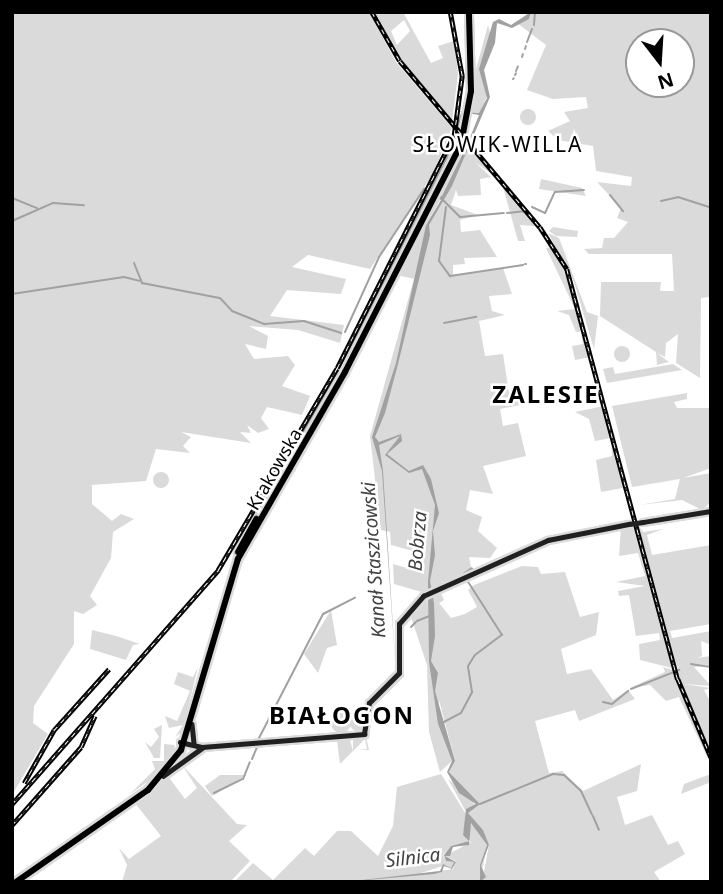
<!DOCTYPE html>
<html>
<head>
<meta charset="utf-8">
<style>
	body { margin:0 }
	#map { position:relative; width:723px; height:894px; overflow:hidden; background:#fff; font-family:"Noto Sans",sans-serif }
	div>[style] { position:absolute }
	.green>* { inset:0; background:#dadada }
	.round { border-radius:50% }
	.water>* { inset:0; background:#a1a1a1 }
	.stream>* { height:2px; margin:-1px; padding:0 1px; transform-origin:1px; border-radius:1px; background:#a1a1a1 }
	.canal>* { height:3.5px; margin:-1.75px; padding:0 1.75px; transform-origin:1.75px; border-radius:1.75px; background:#a1a1a1 }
	.roads { filter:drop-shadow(2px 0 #dbdbdb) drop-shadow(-2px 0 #dbdbdb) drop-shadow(0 2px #dbdbdb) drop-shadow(0 -2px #dbdbdb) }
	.secondary>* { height:4.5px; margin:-2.25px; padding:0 2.25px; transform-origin:2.25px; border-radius:2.25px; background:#202020 }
	.primary>* { height:6px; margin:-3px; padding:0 3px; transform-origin:3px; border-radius:3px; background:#000 }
	.rail>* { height:4.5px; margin-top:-2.25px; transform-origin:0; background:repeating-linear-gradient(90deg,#fff 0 5px,#000 0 10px); box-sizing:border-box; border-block:2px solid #000 }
	.secondary-bridge>* { height:4.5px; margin:-2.25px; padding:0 2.25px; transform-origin:2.25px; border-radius:2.25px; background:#202020 }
	span { translate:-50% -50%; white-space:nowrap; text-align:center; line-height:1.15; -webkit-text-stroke:5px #fff; paint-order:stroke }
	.street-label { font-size:18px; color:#000 }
	.water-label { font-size:19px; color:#424242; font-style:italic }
	.quarter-label { font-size:21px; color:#000; letter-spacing:2px }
	.district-label { font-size:24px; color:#000; font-weight:700; letter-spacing:2px }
	.frame { position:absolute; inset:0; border:14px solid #000; pointer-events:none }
	.north { position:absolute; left:625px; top:28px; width:70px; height:70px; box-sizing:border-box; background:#fff; border:2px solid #999; border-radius:50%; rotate:163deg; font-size:19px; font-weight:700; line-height:28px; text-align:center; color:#000 }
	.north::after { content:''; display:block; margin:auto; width:24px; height:32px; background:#000; clip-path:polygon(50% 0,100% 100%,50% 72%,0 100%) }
</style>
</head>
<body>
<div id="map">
	<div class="green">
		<div style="clip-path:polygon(12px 12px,369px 12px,396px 62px,452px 128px,433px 174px,370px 269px,308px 255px,292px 267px,346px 279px,341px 294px,287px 290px,270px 316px,344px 325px,340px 343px,298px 330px,249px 326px,268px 336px,266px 349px,245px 344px,254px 359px,288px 356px,295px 365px,282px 386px,310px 396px,302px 415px,267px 407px,261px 418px,269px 429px,258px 433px,247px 425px,251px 433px,240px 432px,251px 443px,181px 432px,191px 437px,183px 446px,190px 453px,156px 449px,146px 481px,92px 485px,92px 504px,112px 521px,121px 514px,134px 519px,113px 532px,111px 558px,90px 596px,97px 605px,83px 614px,74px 611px,74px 644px,34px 706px,33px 723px,48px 734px,12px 795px)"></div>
		<div style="clip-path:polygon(evenodd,374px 12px,403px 12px,431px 63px,443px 58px,438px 46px,454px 41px,458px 74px,452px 122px,405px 66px,374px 12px,404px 20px,410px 31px,397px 45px,391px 31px,404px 20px)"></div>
		<div style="clip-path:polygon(evenodd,529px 12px,711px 12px,711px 306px,710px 297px,701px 298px,700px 378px,676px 363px,678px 334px,666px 343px,665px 357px,657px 353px,669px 362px,657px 365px,656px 352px,600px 316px,601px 282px,661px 282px,660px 291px,674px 291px,672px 254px,589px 254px,584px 249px,602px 248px,604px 238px,614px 238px,628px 222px,617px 218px,621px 208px,597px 182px,631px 186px,632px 177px,596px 171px,593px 146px,558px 140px,548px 131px,570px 121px,564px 112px,588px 108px,586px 97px,553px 99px,527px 90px,546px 45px,517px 23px,529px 12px,639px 42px,681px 42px,681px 84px,639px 84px,639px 42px)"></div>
		<div style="clip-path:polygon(488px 25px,492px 41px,480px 68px,487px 96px,480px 113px,472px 112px,475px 73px)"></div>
		<div class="round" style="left:520px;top:109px;width:16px;height:16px"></div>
		<div style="clip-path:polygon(464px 142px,467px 145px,454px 176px,426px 225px,415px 279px,396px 275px)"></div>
		<div style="clip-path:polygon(468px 147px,494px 176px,475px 162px,491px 177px,480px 179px,481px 195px,458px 196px,456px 190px,451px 205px,478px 215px,460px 220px,461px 232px,480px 230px,497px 257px,464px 258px,465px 264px,453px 265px,453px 275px,503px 268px,512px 294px,489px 296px,492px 311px,505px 315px,479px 321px,485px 356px,503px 354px,509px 393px,520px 392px,520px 405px,500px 409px,503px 426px,518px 423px,526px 456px,483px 466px,493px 494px,470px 490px,466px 510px,482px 517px,478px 531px,497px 548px,490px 558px,469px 557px,472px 573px,425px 593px,394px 584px,393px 564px,414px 570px,414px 559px,424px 561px,424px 554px,391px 545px,390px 532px,381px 530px,370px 436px,429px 225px)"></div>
		<div style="clip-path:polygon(541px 179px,582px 188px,586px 196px,539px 189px)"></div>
		<div style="clip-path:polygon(503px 187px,535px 226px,520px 225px,525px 241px,518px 241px)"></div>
		<div style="clip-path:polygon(553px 227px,578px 231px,577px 237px,556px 236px,549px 231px)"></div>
		<div style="clip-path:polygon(548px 233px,559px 238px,587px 312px,598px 316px,594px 349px,574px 282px)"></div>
		<div style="clip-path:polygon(552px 247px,569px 281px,584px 331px,576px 332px,569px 315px,557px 311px,575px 309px,546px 248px)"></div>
		<div style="clip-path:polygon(581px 333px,590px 357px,575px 360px,572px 346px,583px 344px)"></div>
		<div class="round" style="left:614px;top:346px;width:16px;height:16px"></div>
		<div style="clip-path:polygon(673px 364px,682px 370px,607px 383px,603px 369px,613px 367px,615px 374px)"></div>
		<div style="clip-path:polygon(687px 393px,687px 399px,674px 402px,677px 408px,711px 408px,711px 468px,683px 478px,711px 473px,711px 502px,702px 510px,682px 500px,639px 505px,675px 499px,680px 479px,632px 487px,612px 406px)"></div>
		<div style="clip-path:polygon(604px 406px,605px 413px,630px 508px,623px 488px,601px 492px,596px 460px,612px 456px,611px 438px,595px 441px,589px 419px,575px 412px)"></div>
		<div class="round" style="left:153px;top:472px;width:16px;height:16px"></div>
		<div style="clip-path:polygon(638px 524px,643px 532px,663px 529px,647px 535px,652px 555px,711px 545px,711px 624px,670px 631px,672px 638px,711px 631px,711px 645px,701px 641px,702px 656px,675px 668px)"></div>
		<div style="clip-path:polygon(634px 525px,672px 668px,640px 660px,639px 644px,660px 640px,659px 633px,636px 636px,629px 595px,619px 596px,618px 591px,645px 586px,616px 582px,645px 576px,638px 553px,619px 556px,621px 527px)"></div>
		<div style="clip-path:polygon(522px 566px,538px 567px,541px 574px,565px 572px,580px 617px,599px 612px,596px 635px,561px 649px,567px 674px,591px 669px,613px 700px,628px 690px,635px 699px,579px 721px,575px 710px,535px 721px,549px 773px,562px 771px,583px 791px,641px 764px,637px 791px,617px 797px,625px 825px,652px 815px,668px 845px,678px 841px,685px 854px,654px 872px,661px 882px,482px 882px,489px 845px,468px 813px,477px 801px,449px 772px,455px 761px,439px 700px,438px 724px,452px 761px,440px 772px,429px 732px,427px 665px,410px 614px,440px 591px,444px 600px,439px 603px,451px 618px,465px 614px,477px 607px,468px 590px,474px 585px)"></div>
		<div style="clip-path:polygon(331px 610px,337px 645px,327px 648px,318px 673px,304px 654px)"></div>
		<div style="clip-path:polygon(92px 630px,116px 636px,140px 644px,133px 645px,126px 660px,90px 649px)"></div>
		<div style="clip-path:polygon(711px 656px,711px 666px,694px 667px,711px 686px,683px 684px,711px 688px,704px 690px,711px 703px,711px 755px,676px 669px,688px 659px)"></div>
		<div style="clip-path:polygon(198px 667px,182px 732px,175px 737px,183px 725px,169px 728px,165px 716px,177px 721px,190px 691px,174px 684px,178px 672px,193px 677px)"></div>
		<div style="clip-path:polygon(663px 667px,673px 670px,711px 765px,679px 697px,666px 701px,650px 685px,630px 688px,665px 672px)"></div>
		<div class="round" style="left:349px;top:713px;width:18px;height:18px"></div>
		<div class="round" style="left:331px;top:713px;width:20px;height:20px"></div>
		<div style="clip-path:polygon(162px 725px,160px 758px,154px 758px,145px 742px,151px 747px,159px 737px,154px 729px)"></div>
		<div style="clip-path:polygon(366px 737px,369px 750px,359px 750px,367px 749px,365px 739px,340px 764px,337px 741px,350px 740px,353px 751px,353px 739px)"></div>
		<div style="clip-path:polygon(164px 744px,175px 745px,174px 752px,158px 774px,129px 795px,155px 769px,152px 761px,164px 761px)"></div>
		<div style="clip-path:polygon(182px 765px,237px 824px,247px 825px,229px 841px,250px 861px,230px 882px,122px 882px,127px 865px,119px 848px,129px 859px,161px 836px,135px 803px,167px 775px,185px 799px,197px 788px)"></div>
		<div style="clip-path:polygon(441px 774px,467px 816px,463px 834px,469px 841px,451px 846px,443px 855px,446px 861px,454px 862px,451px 868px,446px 865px,418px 874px,453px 869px,456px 861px,445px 856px,471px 842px,466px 835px,472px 823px,487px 845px,480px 882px,234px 882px,253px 863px,273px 880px,305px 848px,314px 856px,337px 831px,351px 831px,378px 856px,393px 826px,397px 787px)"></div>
		<div style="clip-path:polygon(711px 774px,711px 782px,681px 794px,684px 784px)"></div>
		<div style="clip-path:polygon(220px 775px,247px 775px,212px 796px,205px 786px)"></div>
		<div style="clip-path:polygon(448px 779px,470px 796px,475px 806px,466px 812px)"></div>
	</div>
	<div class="water">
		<div style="clip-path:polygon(531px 12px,529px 19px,512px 28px,497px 23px,495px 43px,484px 70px,490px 97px,452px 186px,429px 225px,430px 235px,398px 364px,385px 413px,375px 437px,379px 442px,401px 434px,402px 441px,387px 454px,409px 471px,423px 465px,431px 479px,439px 513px,433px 531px,435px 555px,430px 581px,434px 603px,435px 636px,431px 661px,438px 673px,435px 691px,455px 761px,449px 772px,480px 804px,468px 813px,483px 830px,489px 845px,481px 866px,486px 877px,480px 882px,480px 865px,487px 845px,471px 823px,469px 845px,453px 847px,450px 856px,445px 856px,456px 862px,452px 869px,444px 866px,442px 872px,434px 874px,345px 882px,440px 871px,443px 864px,451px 868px,454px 862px,446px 861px,444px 855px,451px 846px,469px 841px,463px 835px,466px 809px,476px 804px,459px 793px,447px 772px,452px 761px,438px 724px,429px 662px,428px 582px,435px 505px,422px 469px,409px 473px,385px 455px,400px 436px,379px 445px,383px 471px,396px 674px,382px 471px,372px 437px,396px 363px,426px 225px,441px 200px,423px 189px,442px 196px,467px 145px,479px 115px,456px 111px,479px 113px,487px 98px,479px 69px,493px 22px,499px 19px,511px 25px)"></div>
	</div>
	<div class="stream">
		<div style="left:534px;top:25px;width:13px;rotate:-86deg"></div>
		<div style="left:527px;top:42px;width:14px;rotate:-69deg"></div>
		<div style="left:525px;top:49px;width:3px;rotate:-72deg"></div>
		<div style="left:522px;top:57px;width:3px;rotate:-72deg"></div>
		<div style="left:516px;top:71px;width:5px;rotate:-68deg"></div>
		<div style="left:515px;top:75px;width:2px;rotate:-63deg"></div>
		<div style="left:513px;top:79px;width:1px;rotate:-45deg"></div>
		<div style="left:610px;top:195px;width:21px;rotate:51deg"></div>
		<div style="left:12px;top:198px;width:27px;rotate:22deg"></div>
		<div style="left:443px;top:200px;width:24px;rotate:45deg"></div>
		<div style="left:460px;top:217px;width:44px;rotate:-5.2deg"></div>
		<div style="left:661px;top:201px;width:17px;rotate:-13deg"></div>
		<div style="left:678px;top:197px;width:35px;rotate:18deg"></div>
		<div style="left:446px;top:207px;width:54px;rotate:97.4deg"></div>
		<div style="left:439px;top:261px;width:19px;rotate:54deg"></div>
		<div style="left:450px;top:276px;width:74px;rotate:-8.6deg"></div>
		<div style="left:532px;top:207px;width:14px;rotate:25deg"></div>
		<div style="left:545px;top:213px;width:23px;rotate:-65deg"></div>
		<div style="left:555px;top:192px;width:29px;rotate:-4deg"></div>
		<div style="left:507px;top:213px;width:19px;rotate:-6deg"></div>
		<div style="left:12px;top:221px;width:45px;rotate:-23.7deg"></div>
		<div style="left:53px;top:203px;width:31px;rotate:4deg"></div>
		<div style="left:134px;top:263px;width:22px;rotate:68deg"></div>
		<div style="left:142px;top:283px;width:79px;rotate:10.9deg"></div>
		<div style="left:220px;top:298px;width:18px;rotate:47deg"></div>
		<div style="left:232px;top:311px;width:35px;rotate:22deg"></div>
		<div style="left:264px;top:324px;width:40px;rotate:-4.3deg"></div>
		<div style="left:304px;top:321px;width:39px;rotate:18deg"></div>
		<div style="left:525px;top:264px;width:1px"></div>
		<div style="left:12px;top:294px;width:113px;rotate:-8.6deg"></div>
		<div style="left:124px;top:277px;width:16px;rotate:14deg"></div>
		<div style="left:444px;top:323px;width:33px;rotate:-11deg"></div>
		<div style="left:345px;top:332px;width:82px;rotate:-65.6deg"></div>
		<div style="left:379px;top:257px;width:82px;rotate:-56.5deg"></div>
		<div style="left:349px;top:351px;width:216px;rotate:-63.1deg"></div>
		<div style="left:447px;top:158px;width:47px;rotate:-71.6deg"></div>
		<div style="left:340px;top:367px;width:17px;rotate:-62deg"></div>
		<div style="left:304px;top:453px;width:9px;rotate:-69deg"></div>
		<div style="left:280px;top:472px;width:116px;rotate:-59.9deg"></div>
		<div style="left:281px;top:490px;width:25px;rotate:-56deg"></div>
		<div style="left:254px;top:518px;width:50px;rotate:-59.8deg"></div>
		<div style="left:431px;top:589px;width:35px;rotate:-22deg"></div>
		<div style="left:417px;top:621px;width:16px;rotate:-22deg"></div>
		<div style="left:411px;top:627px;width:7px;rotate:-45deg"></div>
		<div style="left:691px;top:664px;width:20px;rotate:9deg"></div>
		<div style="left:631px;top:689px;width:52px;rotate:-21.6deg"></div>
		<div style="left:603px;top:702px;width:9px;rotate:13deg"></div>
		<div style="left:612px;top:704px;width:21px;rotate:-39deg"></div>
		<div style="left:442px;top:723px;width:21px;rotate:-28deg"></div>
		<div style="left:461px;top:713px;width:24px;rotate:-62deg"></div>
		<div style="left:472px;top:692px;width:26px;rotate:-99deg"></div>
		<div style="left:468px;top:666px;width:13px;rotate:-58deg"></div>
		<div style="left:475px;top:655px;width:34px;rotate:-37deg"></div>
		<div style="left:502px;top:635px;width:65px;rotate:-122.5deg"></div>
		<div style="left:258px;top:740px;width:142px;rotate:-62.7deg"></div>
		<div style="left:323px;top:614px;width:36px;rotate:-27deg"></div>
		<div style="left:252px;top:759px;width:15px;rotate:-67deg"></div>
		<div style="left:214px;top:793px;width:32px;rotate:-26deg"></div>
		<div style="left:243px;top:779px;width:18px;rotate:-68deg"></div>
		<div style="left:480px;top:804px;width:79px;rotate:-22.3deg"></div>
		<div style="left:553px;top:774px;width:11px;rotate:5deg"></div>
		<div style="left:564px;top:775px;width:23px;rotate:43deg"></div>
		<div style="left:581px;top:791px;width:26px;rotate:65deg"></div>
		<div style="left:593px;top:816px;width:15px;rotate:67deg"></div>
	</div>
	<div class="canal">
		<div style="left:464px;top:575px;width:9px;rotate:-36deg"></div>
	</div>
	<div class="roads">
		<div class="secondary">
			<div style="left:643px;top:522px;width:69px;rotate:-9.2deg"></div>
			<div style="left:192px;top:724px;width:19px;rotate:84deg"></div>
			<div style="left:180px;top:742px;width:23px;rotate:13deg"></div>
			<div style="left:202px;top:747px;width:163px;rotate:-4.6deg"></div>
			<div style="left:364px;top:734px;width:31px;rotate:-81deg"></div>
			<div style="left:369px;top:703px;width:42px;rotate:-45deg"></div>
			<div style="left:399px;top:673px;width:49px;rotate:-90deg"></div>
			<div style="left:399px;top:624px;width:37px;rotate:-49deg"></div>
			<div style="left:423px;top:596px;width:137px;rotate:-24.1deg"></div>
			<div style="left:548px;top:540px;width:83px;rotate:-11.2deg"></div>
			<div style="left:163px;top:776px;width:48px;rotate:-35.7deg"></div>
		</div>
		<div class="primary">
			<div style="left:238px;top:552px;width:38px;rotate:-61deg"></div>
			<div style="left:16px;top:882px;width:161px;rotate:-34.9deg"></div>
			<div style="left:148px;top:790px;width:52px;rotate:-50.5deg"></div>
			<div style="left:181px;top:750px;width:199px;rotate:-73.4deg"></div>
			<div style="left:238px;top:559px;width:215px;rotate:-60.2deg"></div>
			<div style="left:345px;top:372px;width:256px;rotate:-63deg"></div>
			<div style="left:461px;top:144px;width:54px;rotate:-79.3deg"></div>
			<div style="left:471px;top:91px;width:79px;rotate:-91.5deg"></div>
		</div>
	</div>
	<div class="rail">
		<div style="left:372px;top:12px;width:56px;rotate:60.3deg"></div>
		<div style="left:400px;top:61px;width:217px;rotate:49.9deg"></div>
		<div style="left:540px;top:227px;width:50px;rotate:57.3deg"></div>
		<div style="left:567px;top:269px;width:425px;rotate:74.9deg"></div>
		<div style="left:678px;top:679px;width:85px;rotate:67.1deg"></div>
		<div style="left:24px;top:783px;width:61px;rotate:-60.5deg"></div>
		<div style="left:54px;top:730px;width:82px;rotate:-48deg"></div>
		<div style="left:12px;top:804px;width:312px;rotate:-48.6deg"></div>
		<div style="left:218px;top:570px;width:234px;rotate:-59.5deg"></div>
		<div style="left:337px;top:368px;width:261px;rotate:-63.3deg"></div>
		<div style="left:454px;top:135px;width:60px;rotate:-82.3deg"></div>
		<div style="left:462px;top:76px;width:65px;rotate:-100.6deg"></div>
		<div style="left:12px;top:825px;width:104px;rotate:-48.5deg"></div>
		<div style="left:81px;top:747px;width:34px;rotate:-66deg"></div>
	</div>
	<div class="secondary-bridge">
		<div style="left:629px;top:524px;width:14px;rotate:-8deg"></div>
	</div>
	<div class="street-label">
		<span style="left:274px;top:469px;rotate:-60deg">Krakowska</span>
	</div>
	<div class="water-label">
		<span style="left:418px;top:541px;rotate:-85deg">Bobrza</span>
		<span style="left:374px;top:560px;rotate:-94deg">Kanał Staszicowski</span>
		<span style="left:413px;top:858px;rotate:-7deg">Silnica</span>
	</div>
	<div class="quarter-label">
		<span style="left:498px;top:144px">SŁOWIK-WILLA</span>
	</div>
	<div class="district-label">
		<span style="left:546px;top:394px">ZALESIE</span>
		<span style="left:342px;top:715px">BIAŁOGON</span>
	</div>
	<div class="frame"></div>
	<div class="north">N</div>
</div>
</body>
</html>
